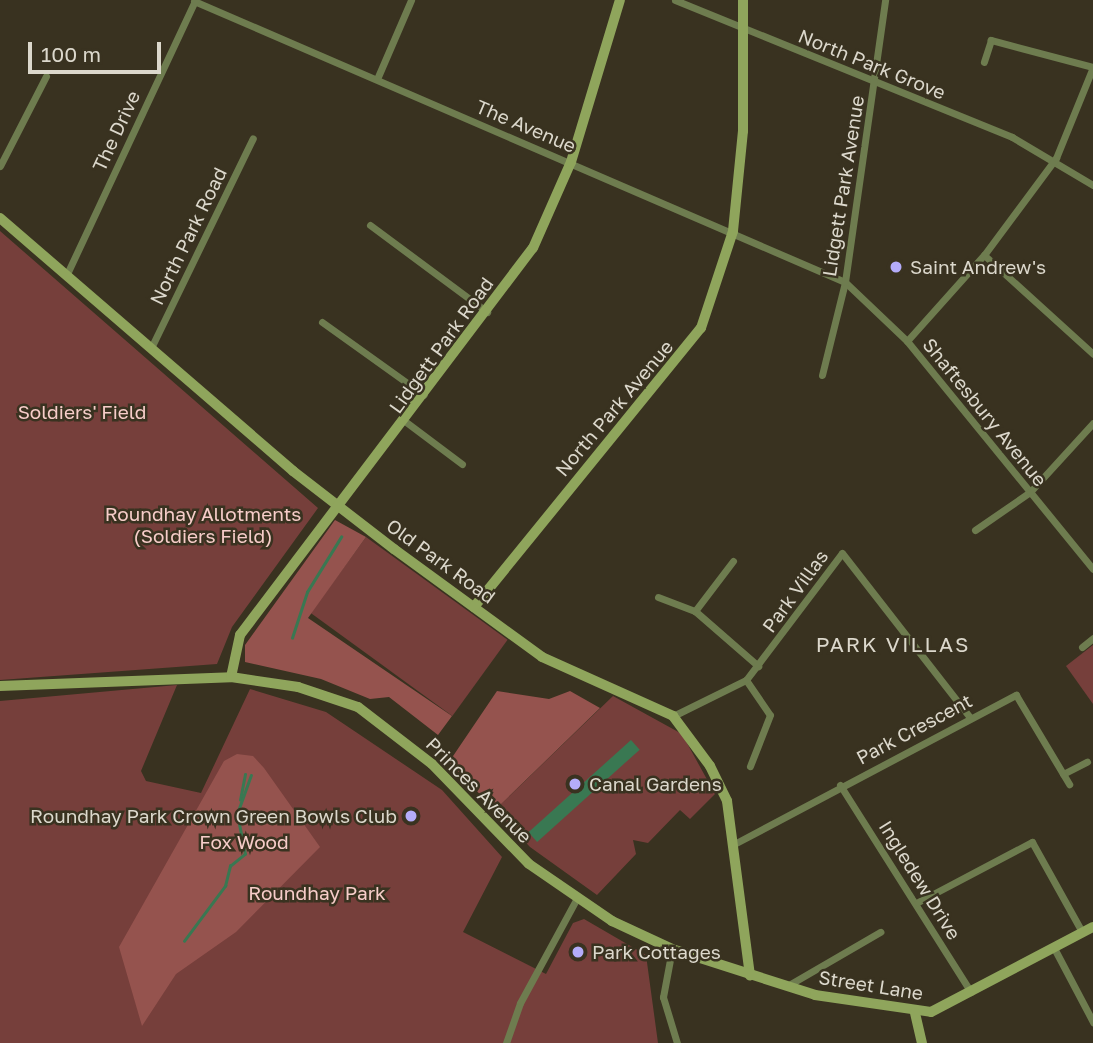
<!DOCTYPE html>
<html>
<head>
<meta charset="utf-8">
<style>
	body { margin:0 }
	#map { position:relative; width:1093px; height:1043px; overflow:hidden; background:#393220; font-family:"Golos Text",sans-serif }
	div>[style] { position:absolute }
	.green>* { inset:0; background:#763f3b; transform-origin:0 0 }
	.forest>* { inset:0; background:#95534e }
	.water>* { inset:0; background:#397852; transform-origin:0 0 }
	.stream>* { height:2.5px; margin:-1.25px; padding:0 1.25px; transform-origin:1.25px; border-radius:1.25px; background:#397852 }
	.street>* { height:7px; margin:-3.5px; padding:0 3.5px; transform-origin:3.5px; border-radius:3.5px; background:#6e7c4f }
	.secondary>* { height:10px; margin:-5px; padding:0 5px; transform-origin:5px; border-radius:5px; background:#8fa55c }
	.dots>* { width:19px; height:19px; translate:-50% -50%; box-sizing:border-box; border:4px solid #393220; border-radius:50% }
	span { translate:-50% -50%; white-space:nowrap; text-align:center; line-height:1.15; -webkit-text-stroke:5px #393220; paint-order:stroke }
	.street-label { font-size:19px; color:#dcd8cc }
	.poi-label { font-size:19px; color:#dcd8cc }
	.left { translate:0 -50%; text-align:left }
	.right { translate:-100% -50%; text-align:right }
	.park-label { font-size:19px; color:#f7cdc9 }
	.neighbourhood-label { font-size:21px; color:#dcd8cc; letter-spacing:2px }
	.scale { position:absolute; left:28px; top:42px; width:133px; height:32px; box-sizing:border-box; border:4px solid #dcd8cc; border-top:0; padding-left:9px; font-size:21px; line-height:24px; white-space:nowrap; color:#dcd8cc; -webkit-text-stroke:5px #393220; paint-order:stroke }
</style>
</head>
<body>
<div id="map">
	<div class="green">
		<div style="clip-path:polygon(0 231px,318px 508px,232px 627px,217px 664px,0 680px)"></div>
		<div style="left:366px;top:537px;width:175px;height:94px;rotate:36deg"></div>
		<div style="clip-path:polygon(1093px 645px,1093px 704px,1066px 666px)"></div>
		<div style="clip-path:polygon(177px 685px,141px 771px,146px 781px,201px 793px,250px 689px,326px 712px,442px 790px,502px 857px,463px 932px,546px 974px,573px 923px,584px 919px,646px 955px,658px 1043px,0 1043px,0 701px)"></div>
		<div style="clip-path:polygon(613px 696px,682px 734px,715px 794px,690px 819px,680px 810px,648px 843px,633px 840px,636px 854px,597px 895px,530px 847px,495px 810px)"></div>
	</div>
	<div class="forest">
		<div style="clip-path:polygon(335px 520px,366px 537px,308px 618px,452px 716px,438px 735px,389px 697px,370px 699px,321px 679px,245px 662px,245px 645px)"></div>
		<div style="clip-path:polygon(497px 691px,549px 699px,570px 691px,600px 708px,495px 810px,449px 762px)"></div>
		<div style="clip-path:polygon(237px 754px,253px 756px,264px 768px,320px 847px,236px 932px,176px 974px,142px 1026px,119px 947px,224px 761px)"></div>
	</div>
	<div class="water">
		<div style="left:631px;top:740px;width:13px;height:138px;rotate:48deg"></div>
	</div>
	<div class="stream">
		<div style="left:292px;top:638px;width:48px;rotate:-71.9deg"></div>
		<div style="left:307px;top:592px;width:65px;rotate:-58.3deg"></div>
		<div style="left:240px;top:800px;width:26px;rotate:-79deg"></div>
		<div style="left:184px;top:941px;width:69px;rotate:-53.3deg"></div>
		<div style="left:225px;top:886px;width:21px;rotate:-76deg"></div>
		<div style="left:230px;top:866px;width:19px;rotate:-39deg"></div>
		<div style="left:245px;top:854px;width:41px;rotate:-101.3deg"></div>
		<div style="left:237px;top:814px;width:41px;rotate:-70.3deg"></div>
	</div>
	<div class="street">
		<div style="left:675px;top:0;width:364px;rotate:22.1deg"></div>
		<div style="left:1012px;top:137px;width:94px;rotate:30.7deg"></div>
		<div style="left:194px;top:1px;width:709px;rotate:23.35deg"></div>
		<div style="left:845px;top:282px;width:86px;rotate:43.6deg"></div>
		<div style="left:907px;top:341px;width:294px;rotate:50.8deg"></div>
		<div style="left:377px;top:79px;width:86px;rotate:-66.7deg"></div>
		<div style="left:0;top:166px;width:101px;rotate:-62.9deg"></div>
		<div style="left:370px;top:225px;width:146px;rotate:36.6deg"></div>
		<div style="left:984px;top:255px;width:147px;rotate:42.2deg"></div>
		<div style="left:66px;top:276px;width:305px;rotate:-64.9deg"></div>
		<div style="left:322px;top:322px;width:125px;rotate:35.6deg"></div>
		<div style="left:907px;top:341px;width:115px;rotate:-48.2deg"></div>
		<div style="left:984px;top:255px;width:121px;rotate:-53.4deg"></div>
		<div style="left:1056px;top:158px;width:98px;rotate:-67.9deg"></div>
		<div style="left:1093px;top:67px;width:106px;rotate:-165.2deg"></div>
		<div style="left:991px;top:40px;width:23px;rotate:108deg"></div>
		<div style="left:151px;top:348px;width:233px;rotate:-64.1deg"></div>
		<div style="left:822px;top:375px;width:96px;rotate:-76.1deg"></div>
		<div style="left:845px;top:282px;width:285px;rotate:-81.9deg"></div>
		<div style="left:406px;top:422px;width:70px;rotate:36.9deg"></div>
		<div style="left:975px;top:530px;width:67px;rotate:-34.6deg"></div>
		<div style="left:1030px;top:492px;width:93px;rotate:-47.6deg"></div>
		<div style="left:733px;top:561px;width:63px;rotate:127.2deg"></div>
		<div style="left:695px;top:611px;width:84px;rotate:41.1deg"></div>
		<div style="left:658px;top:597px;width:40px;rotate:21deg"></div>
		<div style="left:1082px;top:647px;width:14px;rotate:-39deg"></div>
		<div style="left:746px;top:680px;width:42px;rotate:55.6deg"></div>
		<div style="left:770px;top:715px;width:55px;rotate:111.4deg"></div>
		<div style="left:673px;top:716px;width:81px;rotate:-26.3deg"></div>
		<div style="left:746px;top:680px;width:159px;rotate:-52.9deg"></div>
		<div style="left:842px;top:553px;width:207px;rotate:52.1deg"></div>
		<div style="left:1063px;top:774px;width:27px;rotate:-27deg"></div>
		<div style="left:840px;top:785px;width:245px;rotate:57.7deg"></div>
		<div style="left:736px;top:843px;width:317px;rotate:-27.9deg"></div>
		<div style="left:1016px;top:695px;width:104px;rotate:59.2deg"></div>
		<div style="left:918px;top:902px;width:129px;rotate:-27.8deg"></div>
		<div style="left:1032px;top:842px;width:103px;rotate:60.9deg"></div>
		<div style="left:1054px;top:948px;width:84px;rotate:62.2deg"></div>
		<div style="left:672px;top:949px;width:49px;rotate:100.6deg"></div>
		<div style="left:663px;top:997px;width:48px;rotate:73.1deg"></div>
		<div style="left:787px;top:986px;width:108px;rotate:-30.1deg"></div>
		<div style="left:506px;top:1043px;width:42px;rotate:-70.7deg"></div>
		<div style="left:520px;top:1003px;width:119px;rotate:-61.5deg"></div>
	</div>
	<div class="secondary">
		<div style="left:0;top:218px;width:387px;rotate:40.8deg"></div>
		<div style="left:293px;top:471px;width:128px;rotate:37.7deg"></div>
		<div style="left:394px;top:549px;width:183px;rotate:36.1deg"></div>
		<div style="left:542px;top:657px;width:144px;rotate:24.2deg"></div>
		<div style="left:673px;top:716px;width:62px;rotate:53.5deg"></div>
		<div style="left:710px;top:766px;width:39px;rotate:64deg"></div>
		<div style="left:727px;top:801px;width:176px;rotate:82.5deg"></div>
		<div style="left:474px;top:607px;width:360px;rotate:-50.9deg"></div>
		<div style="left:701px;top:328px;width:102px;rotate:-71.7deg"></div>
		<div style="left:733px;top:231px;width:100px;rotate:-84.3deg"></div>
		<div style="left:743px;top:131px;width:131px;rotate:-90deg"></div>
		<div style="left:231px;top:677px;width:43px;rotate:-77.9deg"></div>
		<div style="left:240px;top:635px;width:485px;rotate:-52.9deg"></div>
		<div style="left:533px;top:248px;width:94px;rotate:-66.2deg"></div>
		<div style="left:571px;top:162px;width:169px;rotate:-73.2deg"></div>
		<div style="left:0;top:686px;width:231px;rotate:-2.2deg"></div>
		<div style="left:231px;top:677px;width:68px;rotate:8.5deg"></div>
		<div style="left:298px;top:687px;width:63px;rotate:18.4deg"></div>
		<div style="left:358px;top:707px;width:93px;rotate:37.6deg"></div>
		<div style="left:432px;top:764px;width:139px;rotate:45.9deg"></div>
		<div style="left:529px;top:864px;width:101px;rotate:34.5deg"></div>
		<div style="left:612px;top:921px;width:66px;rotate:25deg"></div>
		<div style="left:672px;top:949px;width:150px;rotate:17.8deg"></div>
		<div style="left:815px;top:995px;width:117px;rotate:8.3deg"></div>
		<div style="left:931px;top:1012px;width:183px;rotate:-27.7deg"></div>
		<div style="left:915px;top:1013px;width:31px;rotate:77deg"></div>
	</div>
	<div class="dots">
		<div style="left:896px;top:267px;background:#b4acf9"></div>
		<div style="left:575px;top:784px;background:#b4acf9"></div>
		<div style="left:411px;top:816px;background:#b4acf9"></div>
		<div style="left:578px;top:952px;background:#b4acf9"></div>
	</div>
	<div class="street-label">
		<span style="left:872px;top:64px;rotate:22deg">North Park Grove</span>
		<span style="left:526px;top:126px;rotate:23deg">The Avenue</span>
		<span style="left:116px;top:131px;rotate:-65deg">The Drive</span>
		<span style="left:843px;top:186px;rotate:-81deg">Lidgett Park Avenue</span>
		<span style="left:188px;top:236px;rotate:-64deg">North Park Road</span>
		<span style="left:441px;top:345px;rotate:-54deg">Lidgett Park Road</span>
		<span style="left:614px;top:408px;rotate:-50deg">North Park Avenue</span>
		<span style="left:985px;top:412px;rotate:51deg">Shaftesbury Avenue</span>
		<span style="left:441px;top:561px;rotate:36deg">Old Park Road</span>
		<span style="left:795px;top:591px;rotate:-54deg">Park Villas</span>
		<span style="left:914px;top:729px;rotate:-28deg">Park Crescent</span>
		<span style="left:479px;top:790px;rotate:45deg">Princes Avenue</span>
		<span style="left:920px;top:880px;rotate:58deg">Ingledew Drive</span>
		<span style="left:871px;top:985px;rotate:9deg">Street Lane</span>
	</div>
	<div class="poi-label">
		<span class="left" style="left:910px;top:267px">Saint Andrew's</span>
		<span class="left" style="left:589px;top:784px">Canal Gardens</span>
		<span class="right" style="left:397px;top:816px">Roundhay Park Crown Green Bowls Club</span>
		<span class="left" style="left:592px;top:952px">Park Cottages</span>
	</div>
	<div class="park-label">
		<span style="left:82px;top:412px">Soldiers' Field</span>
		<span style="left:203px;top:525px">Roundhay Allotments<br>(Soldiers Field)</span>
		<span style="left:244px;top:842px">Fox Wood</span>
		<span style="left:317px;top:893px">Roundhay Park</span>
	</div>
	<div class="neighbourhood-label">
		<span style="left:893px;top:644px">PARK VILLAS</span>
	</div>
	<div class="scale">100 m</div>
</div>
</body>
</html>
